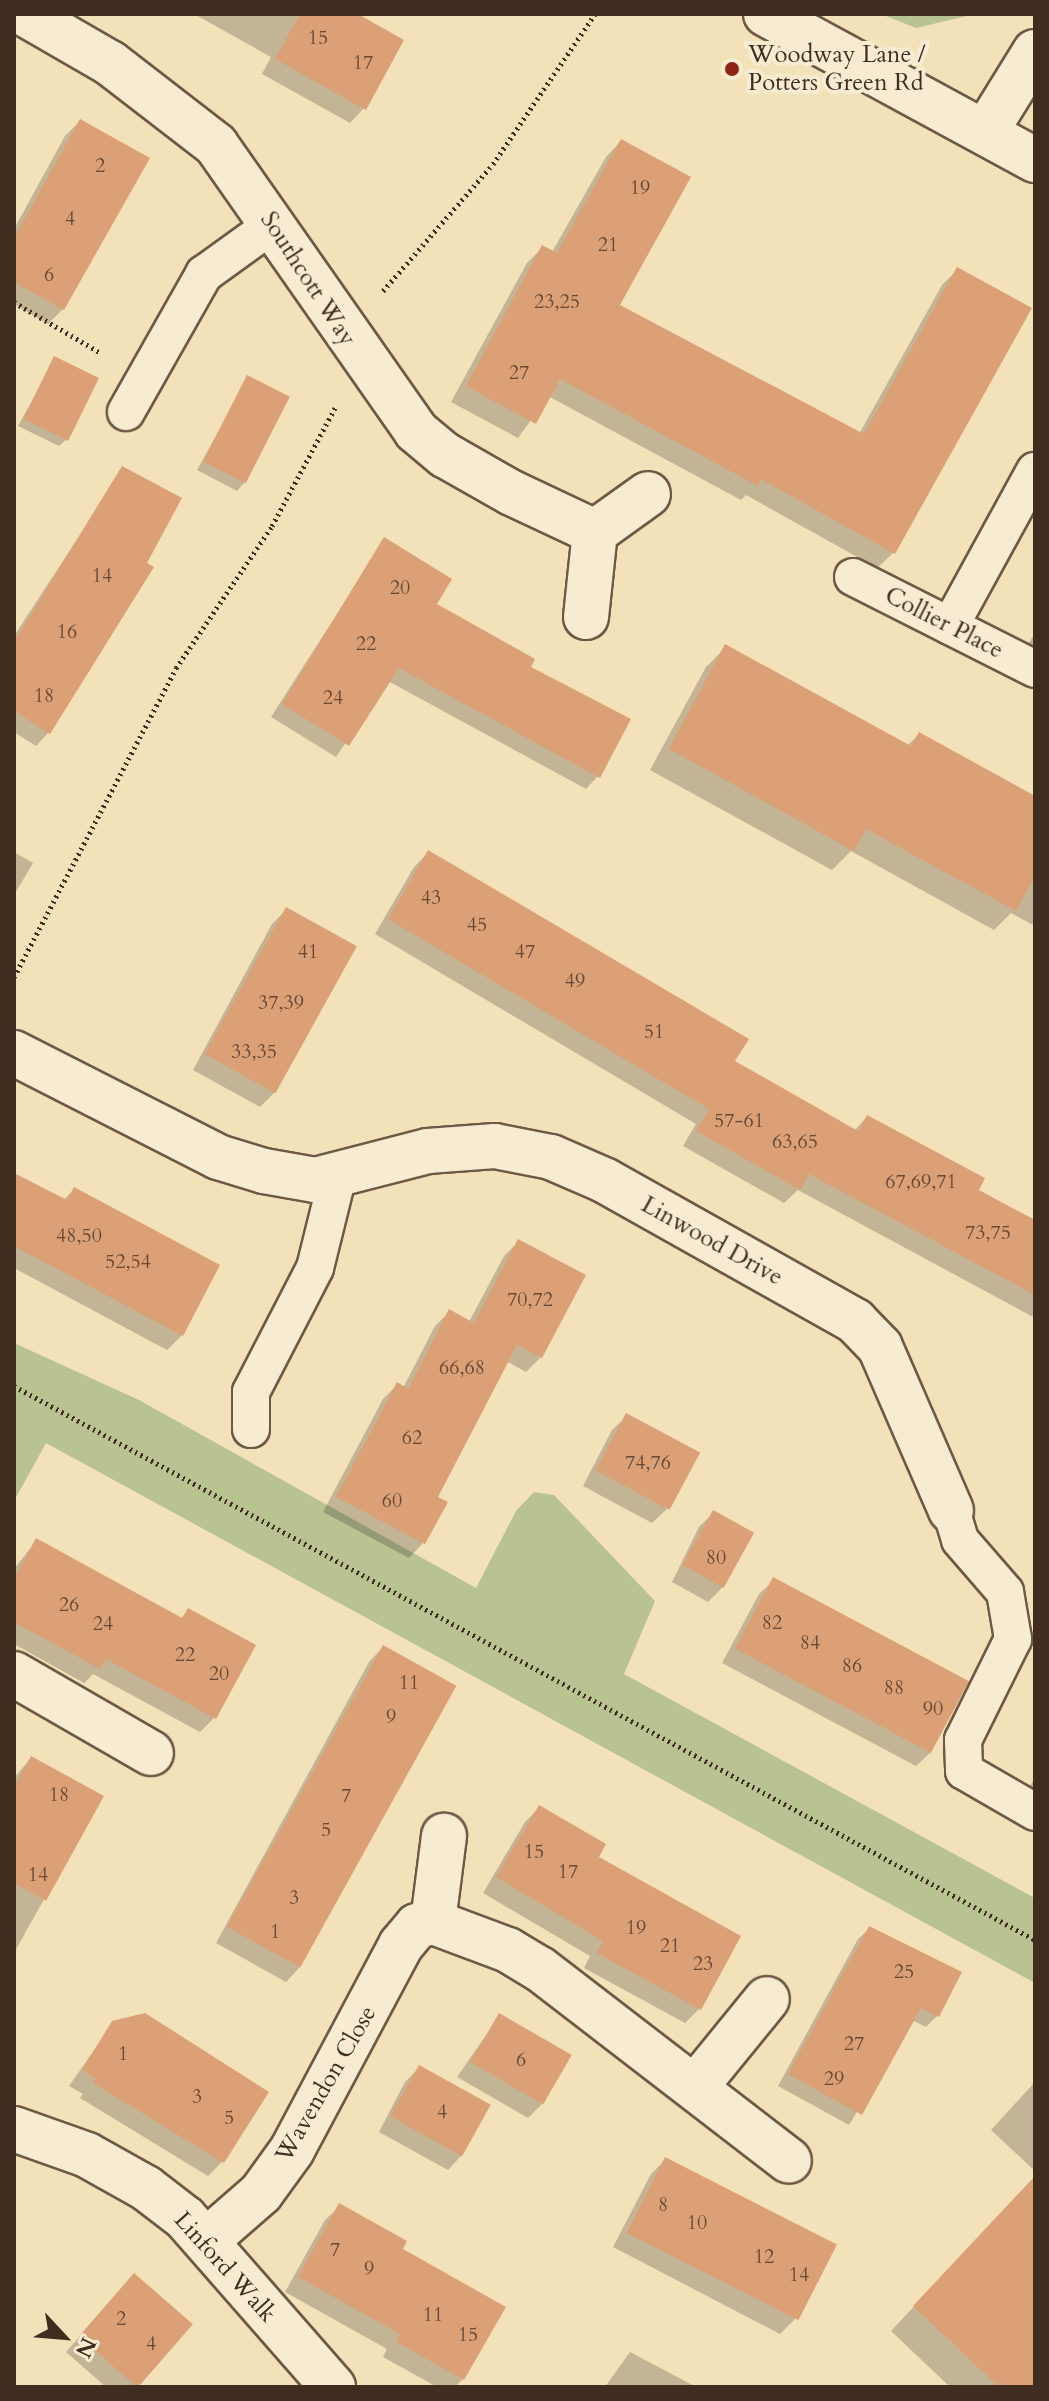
<!DOCTYPE html>
<html>
<head>
<meta charset="utf-8">
<style>
	body { margin:0 }
	#map { position:relative; width:1049px; height:2401px; overflow:hidden; background:#f3e1b9; font-family:Cardo,serif }
	div>[style] { position:absolute }
	.green>* { inset:0; background:#b8c391 }
	.shadow>* { inset:0; background:#0003 }
	.building>* { inset:0; background:#dca076; transform-origin:0 0 }
	.path>* { height:5px; margin-top:-2.5px; transform-origin:0; background:repeating-linear-gradient(90deg,#412c20 0 2px,transparent 0 6px) }
	.roads { filter:drop-shadow(2px 0 #6e5946) drop-shadow(-2px 0 #6e5946) drop-shadow(0 2px #6e5946) drop-shadow(0 -2px #6e5946) }
	.service>* { height:36px; margin:-18px; padding:0 18px; transform-origin:18px; border-radius:18px; background:#f7ecd2 }
	.minor>* { height:44px; margin:-22px; padding:0 22px; transform-origin:22px; border-radius:22px; background:#f7ecd2 }
	.tertiary>* { height:44px; margin:-22px; padding:0 22px; transform-origin:22px; border-radius:22px; background:#f7ecd2 }
	.dots>* { width:22px; height:22px; translate:-50% -50%; box-sizing:border-box; border:4px solid #f7ecd2; border-radius:50% }
	span { translate:-50% -50%; white-space:nowrap; text-align:center; line-height:1.15; -webkit-text-stroke:8px #f7ecd2; paint-order:stroke }
	.number-label { font-size:20px; color:#684936 }
	.number-label span { -webkit-text-stroke-width:0 }
	.poi-label { font-size:24px; color:#412c20 }
	.left { translate:0 -50%; text-align:left }
	.street-label { font-size:24px; color:#412c20 }
	.frame { position:absolute; inset:0; border:16px solid #412c20; pointer-events:none }
	.north { position:absolute; left:24px; top:2297px; width:80px; height:80px; -webkit-text-stroke:6px #f7ecd2; paint-order:stroke; rotate:116deg; font-size:22px; font-weight:700; line-height:32px; text-align:center; color:#412c20 }
	.north::after { content:''; display:block; margin:auto; width:28px; height:36px; background:#412c20; clip-path:polygon(50% 0,100% 100%,50% 72%,0 100%) }
</style>
</head>
<body>
<div id="map">
	<div class="green">
		<div style="clip-path:polygon(881px 14px,975px 14px,916px 28px)"></div>
		<div style="clip-path:polygon(14px 1343px,139px 1400px,476px 1588px,516px 1511px,534px 1492px,554px 1495px,655px 1601px,624px 1674px,1035px 1898px,1035px 1983px,46px 1443px,14px 1501px)"></div>
	</div>
	<div class="shadow">
		<div style="clip-path:polygon(194px 14px,354px 14px,364px 108px,350px 123px,262px 74px,271px 57px)"></div>
		<div style="clip-path:polygon(80px 121px,63px 309px,48px 324px,14px 304px,14px 229px,65px 136px)"></div>
		<div style="clip-path:polygon(621px 141px,617px 305px,859px 434px,942px 285px,958px 269px,893px 553px,877px 568px,746px 495px,741px 500px,548px 396px,518px 438px,451px 402px,527px 263px,543px 247px,552px 252px,606px 157px)"></div>
		<div style="clip-path:polygon(55px 359px,67px 439px,59px 446px,18px 426px)"></div>
		<div style="clip-path:polygon(248px 378px,244px 483px,237px 491px,197px 470px)"></div>
		<div style="clip-path:polygon(123px 469px,49px 732px,36px 746px,14px 732px,14px 636px)"></div>
		<div style="clip-path:polygon(385px 539px,434px 605px,528px 668px,598px 776px,586px 789px,388px 681px,336px 757px,271px 717px)"></div>
		<div style="clip-path:polygon(1035px 633px,1035px 660px,1023px 653px)"></div>
		<div style="clip-path:polygon(726px 647px,907px 746px,919px 734px,1035px 798px,1035px 926px,1011px 913px,994px 930px,851px 851px,832px 870px,650px 770px,706px 667px)"></div>
		<div style="clip-path:polygon(14px 852px,33px 863px,14px 895px)"></div>
		<div style="clip-path:polygon(429px 852px,733px 1062px,854px 1131px,867px 1117px,976px 1191px,1035px 1222px,1035px 1318px,798px 1190px,784px 1203px,683px 1146px,696px 1124px,375px 934px,414px 867px)"></div>
		<div style="clip-path:polygon(287px 909px,274px 1093px,260px 1107px,193px 1070px,272px 924px)"></div>
		<div style="clip-path:polygon(14px 1175px,63px 1201px,74px 1189px,182px 1335px,167px 1350px,14px 1268px)"></div>
		<div style="clip-path:polygon(518px 1242px,541px 1357px,526px 1372px,506px 1361px,435px 1498px,423px 1543px,409px 1558px,323px 1512px,383px 1399px,397px 1385px,403px 1388px,435px 1326px,449px 1312px,469px 1322px,504px 1256px)"></div>
		<div style="clip-path:polygon(627px 1416px,667px 1509px,652px 1523px,583px 1486px,612px 1430px)"></div>
		<div style="clip-path:polygon(713px 1513px,723px 1587px,708px 1602px,672px 1582px,699px 1527px)"></div>
		<div style="clip-path:polygon(36px 1541px,180px 1619px,189px 1610px,214px 1718px,200px 1732px,93px 1674px,84px 1683px,14px 1644px,14px 1569px)"></div>
		<div style="clip-path:polygon(774px 1580px,931px 1752px,916px 1766px,722px 1663px,759px 1594px)"></div>
		<div style="clip-path:polygon(383px 1647px,300px 1967px,286px 1982px,216px 1943px,369px 1662px)"></div>
		<div style="clip-path:polygon(31px 1758px,101px 1797px,14px 1953px,14px 1778px)"></div>
		<div style="clip-path:polygon(1035px 1777px,1035px 1808px,1022px 1801px)"></div>
		<div style="clip-path:polygon(540px 1807px,596px 1858px,699px 2009px,685px 2023px,584px 1968px,590px 1956px,483px 1893px,525px 1822px)"></div>
		<div style="clip-path:polygon(870px 1928px,937px 2016px,926px 2027px,912px 2020px,849px 2125px,778px 2086px,858px 1939px)"></div>
		<div style="clip-path:polygon(500px 2015px,542px 2104px,528px 2118px,457px 2077px)"></div>
		<div style="clip-path:polygon(113px 2023px,222px 2162px,208px 2176px,80px 2098px,83px 2094px,69px 2086px)"></div>
		<div style="clip-path:polygon(419px 2068px,462px 2155px,448px 2170px,379px 2132px,405px 2082px)"></div>
		<div style="clip-path:polygon(1035px 2082px,1035px 2171px,991px 2130px)"></div>
		<div style="clip-path:polygon(665px 2160px,795px 2319px,780px 2334px,613px 2247px,651px 2174px)"></div>
		<div style="clip-path:polygon(1035px 2177px,1035px 2387px,950px 2387px,891px 2331px)"></div>
		<div style="clip-path:polygon(340px 2206px,400px 2249px,463px 2379px,455px 2387px,437px 2387px,383px 2357px,387px 2349px,285px 2292px,325px 2220px)"></div>
		<div style="clip-path:polygon(120px 2291px,190px 2324px,136px 2387px,106px 2387px,66px 2352px)"></div>
		<div style="clip-path:polygon(630px 2352px,696px 2387px,605px 2387px)"></div>
	</div>
	<div class="building">
		<div style="clip-path:polygon(300px 14px,358px 14px,404px 40px,366px 110px,275px 59px)"></div>
		<div style="clip-path:polygon(80px 119px,150px 158px,64px 310px,14px 282px,14px 238px)"></div>
		<div style="clip-path:polygon(621px 139px,691px 177px,620px 305px,864px 434px,957px 267px,1032px 308px,895px 554px,761px 479px,758px 486px,560px 379px,536px 424px,466px 386px,542px 245px,557px 253px)"></div>
		<div style="left:54px;top:356px;width:50px;height:70px;rotate:26deg"></div>
		<div style="left:247px;top:375px;width:48px;height:97px;rotate:27deg"></div>
		<div style="clip-path:polygon(122px 466px,182px 498px,147px 563px,154px 567px,50px 734px,14px 711px,14px 642px)"></div>
		<div style="clip-path:polygon(384px 537px,452px 579px,437px 604px,535px 659px,531px 667px,631px 719px,600px 778px,399px 668px,349px 746px,282px 704px)"></div>
		<div style="clip-path:polygon(725px 644px,911px 746px,919px 732px,1035px 796px,1035px 875px,1016px 911px,866px 829px,854px 851px,669px 749px)"></div>
		<div style="clip-path:polygon(428px 850px,749px 1039px,735px 1061px,858px 1131px,867px 1115px,985px 1178px,979px 1190px,1035px 1220px,1035px 1295px,809px 1174px,800px 1190px,696px 1131px,709px 1109px,388px 919px)"></div>
		<div style="left:286px;top:907px;width:81px;height:168px;rotate:29deg"></div>
		<div style="clip-path:polygon(14px 1173px,67px 1200px,74px 1187px,220px 1265px,183px 1336px,14px 1246px)"></div>
		<div style="clip-path:polygon(518px 1239px,586px 1275px,542px 1358px,517px 1345px,438px 1497px,448px 1502px,425px 1544px,336px 1497px,397px 1382px,408px 1389px,449px 1309px,474px 1323px)"></div>
		<div style="left:626px;top:1413px;width:84px;height:65px;rotate:28deg"></div>
		<div style="left:713px;top:1510px;width:47px;height:63px;rotate:29deg"></div>
		<div style="clip-path:polygon(36px 1538px,182px 1618px,188px 1608px,256px 1645px,216px 1719px,106px 1659px,100px 1669px,14px 1622px,14px 1579px)"></div>
		<div style="left:773px;top:1577px;width:222px;height:81px;rotate:28deg"></div>
		<div style="left:383px;top:1645px;width:84px;height:322px;rotate:29deg"></div>
		<div style="clip-path:polygon(31px 1756px,104px 1796px,46px 1901px,14px 1883px,14px 1787px)"></div>
		<div style="clip-path:polygon(539px 1805px,606px 1844px,599px 1857px,741px 1936px,701px 2010px,597px 1953px,603px 1941px,496px 1877px)"></div>
		<div style="clip-path:polygon(869px 1926px,962px 1972px,939px 2017px,921px 2008px,862px 2115px,788px 2074px)"></div>
		<div style="clip-path:polygon(145px 2013px,269px 2092px,224px 2163px,93px 2083px,96px 2079px,82px 2070px,112px 2021px)"></div>
		<div style="left:499px;top:2013px;width:84px;height:57px;rotate:30deg"></div>
		<div style="left:419px;top:2065px;width:82px;height:59px;rotate:29deg"></div>
		<div style="left:665px;top:2157px;width:193px;height:85px;rotate:27deg"></div>
		<div style="clip-path:polygon(1035px 2176px,1035px 2387px,999px 2387px,913px 2306px)"></div>
		<div style="clip-path:polygon(339px 2203px,407px 2241px,403px 2249px,506px 2307px,464px 2380px,396px 2342px,400px 2334px,298px 2277px)"></div>
		<div style="left:134px;top:2273px;width:78px;height:84px;rotate:41deg"></div>
	</div>
	<div class="path">
		<div style="left:383px;top:291px;width:168px;rotate:-49.1deg"></div>
		<div style="left:493px;top:164px;width:181px;rotate:-55.8deg"></div>
		<div style="left:14px;top:302px;width:101px;rotate:30.4deg"></div>
		<div style="left:14px;top:977px;width:349px;rotate:-62.3deg"></div>
		<div style="left:176px;top:668px;width:171px;rotate:-55.9deg"></div>
		<div style="left:272px;top:526px;width:134px;rotate:-61.9deg"></div>
		<div style="left:14px;top:1386px;width:1162px;rotate:28.48deg"></div>
	</div>
	<div class="roads">
		<div class="service">
			<div style="left:126px;top:412px;width:159px;rotate:-60.5deg"></div>
			<div style="left:204px;top:274px;width:84px;rotate:-35.8deg"></div>
			<div style="left:853px;top:577px;width:204px;rotate:26.8deg"></div>
			<div style="left:950px;top:626px;width:177px;rotate:-61.3deg"></div>
			<div style="left:251px;top:1429px;width:37px;rotate:-90deg"></div>
			<div style="left:251px;top:1392px;width:140px;rotate:-62.7deg"></div>
			<div style="left:315px;top:1268px;width:96px;rotate:-76.1deg"></div>
			<div style="left:951px;top:1510px;width:31px;rotate:73deg"></div>
			<div style="left:960px;top:1540px;width:69px;rotate:49.1deg"></div>
			<div style="left:1005px;top:1592px;width:48px;rotate:80.3deg"></div>
			<div style="left:1013px;top:1639px;width:113px;rotate:116.3deg"></div>
			<div style="left:963px;top:1740px;width:31px;rotate:88deg"></div>
			<div style="left:964px;top:1771px;width:82px;rotate:30deg"></div>
		</div>
		<div class="minor">
			<div style="left:25px;top:14px;width:98px;rotate:30deg"></div>
			<div style="left:110px;top:63px;width:134px;rotate:37.7deg"></div>
			<div style="left:216px;top:145px;width:349px;rotate:55deg"></div>
			<div style="left:416px;top:431px;width:38px;rotate:40deg"></div>
			<div style="left:445px;top:455px;width:77px;rotate:29.6deg"></div>
			<div style="left:512px;top:493px;width:92px;rotate:25.2deg"></div>
			<div style="left:986px;top:131px;width:93px;rotate:-58.2deg"></div>
			<div style="left:586px;top:617px;width:85px;rotate:-84deg"></div>
			<div style="left:595px;top:532px;width:65px;rotate:-35.6deg"></div>
			<div style="left:14px;top:1053px;width:229px;rotate:27deg"></div>
			<div style="left:218px;top:1157px;width:48px;rotate:16.9deg"></div>
			<div style="left:264px;top:1171px;width:52px;rotate:10deg"></div>
			<div style="left:315px;top:1180px;width:117px;rotate:-14.4deg"></div>
			<div style="left:428px;top:1151px;width:67px;rotate:-4.3deg"></div>
			<div style="left:495px;top:1146px;width:57px;rotate:11.1deg"></div>
			<div style="left:551px;top:1157px;width:58px;rotate:23.5deg"></div>
			<div style="left:604px;top:1180px;width:288px;rotate:29.3deg"></div>
			<div style="left:855px;top:1321px;width:36px;rotate:46deg"></div>
			<div style="left:880px;top:1347px;width:178px;rotate:66.5deg"></div>
			<div style="left:14px;top:1674px;width:158px;rotate:30deg"></div>
			<div style="left:433px;top:1922px;width:87px;rotate:-82.7deg"></div>
			<div style="left:696px;top:2086px;width:112px;rotate:-50.8deg"></div>
			<div style="left:14px;top:2129px;width:77px;rotate:19.6deg"></div>
			<div style="left:87px;top:2155px;width:68px;rotate:29.2deg"></div>
			<div style="left:146px;top:2188px;width:49px;rotate:37.6deg"></div>
			<div style="left:185px;top:2218px;width:225px;rotate:48.8deg"></div>
			<div style="left:206px;top:2241px;width:73px;rotate:-41.1deg"></div>
			<div style="left:261px;top:2193px;width:53px;rotate:-54.2deg"></div>
			<div style="left:292px;top:2150px;width:232px;rotate:-62deg"></div>
			<div style="left:401px;top:1945px;width:25px;rotate:-50deg"></div>
			<div style="left:417px;top:1926px;width:16px;rotate:-14deg"></div>
			<div style="left:433px;top:1922px;width:80px;rotate:20.5deg"></div>
			<div style="left:508px;top:1950px;width:37px;rotate:31deg"></div>
			<div style="left:540px;top:1969px;width:314px;rotate:37.6deg"></div>
		</div>
		<div class="tertiary">
			<div style="left:766px;top:14px;width:306px;rotate:28.5deg"></div>
		</div>
	</div>
	<div class="dots">
		<div style="left:732px;top:69px;background:#8f2418"></div>
	</div>
	<div class="number-label">
		<span style="left:318px;top:37px">15</span>
		<span style="left:363px;top:62px">17</span>
		<span style="left:100px;top:165px">2</span>
		<span style="left:640px;top:187px">19</span>
		<span style="left:70px;top:218px">4</span>
		<span style="left:608px;top:244px">21</span>
		<span style="left:49px;top:274px">6</span>
		<span style="left:557px;top:301px">23,25</span>
		<span style="left:519px;top:372px">27</span>
		<span style="left:102px;top:575px">14</span>
		<span style="left:400px;top:587px">20</span>
		<span style="left:67px;top:631px">16</span>
		<span style="left:366px;top:643px">22</span>
		<span style="left:44px;top:695px">18</span>
		<span style="left:333px;top:697px">24</span>
		<span style="left:431px;top:897px">43</span>
		<span style="left:477px;top:924px">45</span>
		<span style="left:308px;top:951px">41</span>
		<span style="left:525px;top:951px">47</span>
		<span style="left:575px;top:980px">49</span>
		<span style="left:281px;top:1002px">37,39</span>
		<span style="left:654px;top:1031px">51</span>
		<span style="left:254px;top:1051px">33,35</span>
		<span style="left:739px;top:1120px">57-61</span>
		<span style="left:795px;top:1141px">63,65</span>
		<span style="left:921px;top:1181px">67,69,71</span>
		<span style="left:988px;top:1232px">73,75</span>
		<span style="left:79px;top:1235px">48,50</span>
		<span style="left:128px;top:1261px">52,54</span>
		<span style="left:530px;top:1299px">70,72</span>
		<span style="left:462px;top:1367px">66,68</span>
		<span style="left:412px;top:1437px">62</span>
		<span style="left:648px;top:1462px">74,76</span>
		<span style="left:392px;top:1500px">60</span>
		<span style="left:716px;top:1557px">80</span>
		<span style="left:69px;top:1604px">26</span>
		<span style="left:772px;top:1622px">82</span>
		<span style="left:103px;top:1623px">24</span>
		<span style="left:810px;top:1642px">84</span>
		<span style="left:185px;top:1654px">22</span>
		<span style="left:852px;top:1665px">86</span>
		<span style="left:219px;top:1673px">20</span>
		<span style="left:409px;top:1682px">11</span>
		<span style="left:894px;top:1687px">88</span>
		<span style="left:933px;top:1708px">90</span>
		<span style="left:391px;top:1716px">9</span>
		<span style="left:59px;top:1794px">18</span>
		<span style="left:346px;top:1795px">7</span>
		<span style="left:326px;top:1829px">5</span>
		<span style="left:534px;top:1851px">15</span>
		<span style="left:568px;top:1871px">17</span>
		<span style="left:38px;top:1874px">14</span>
		<span style="left:294px;top:1897px">3</span>
		<span style="left:636px;top:1927px">19</span>
		<span style="left:275px;top:1931px">1</span>
		<span style="left:670px;top:1945px">21</span>
		<span style="left:703px;top:1963px">23</span>
		<span style="left:904px;top:1971px">25</span>
		<span style="left:854px;top:2043px">27</span>
		<span style="left:123px;top:2053px">1</span>
		<span style="left:521px;top:2059px">6</span>
		<span style="left:834px;top:2078px">29</span>
		<span style="left:197px;top:2096px">3</span>
		<span style="left:442px;top:2111px">4</span>
		<span style="left:229px;top:2117px">5</span>
		<span style="left:663px;top:2204px">8</span>
		<span style="left:697px;top:2222px">10</span>
		<span style="left:335px;top:2249px">7</span>
		<span style="left:764px;top:2256px">12</span>
		<span style="left:369px;top:2268px">9</span>
		<span style="left:799px;top:2274px">14</span>
		<span style="left:433px;top:2314px">11</span>
		<span style="left:121px;top:2318px">2</span>
		<span style="left:468px;top:2334px">15</span>
		<span style="left:151px;top:2343px">4</span>
	</div>
	<div class="poi-label">
		<span class="left" style="left:748px;top:69px">Woodway Lane /<br>Potters Green Rd</span>
	</div>
	<div class="street-label">
		<span style="left:308px;top:279px;rotate:57deg">Southcott Way</span>
		<span style="left:944px;top:623px;rotate:27deg">Collier Place</span>
		<span style="left:712px;top:1241px;rotate:29deg">Linwood Drive</span>
		<span style="left:326px;top:2084px;rotate:-60deg">Wavendon Close</span>
		<span style="left:225px;top:2267px;rotate:48deg">Linford Walk</span>
	</div>
	<div class="frame"></div>
	<div class="north">N</div>
</div>
</body>
</html>
